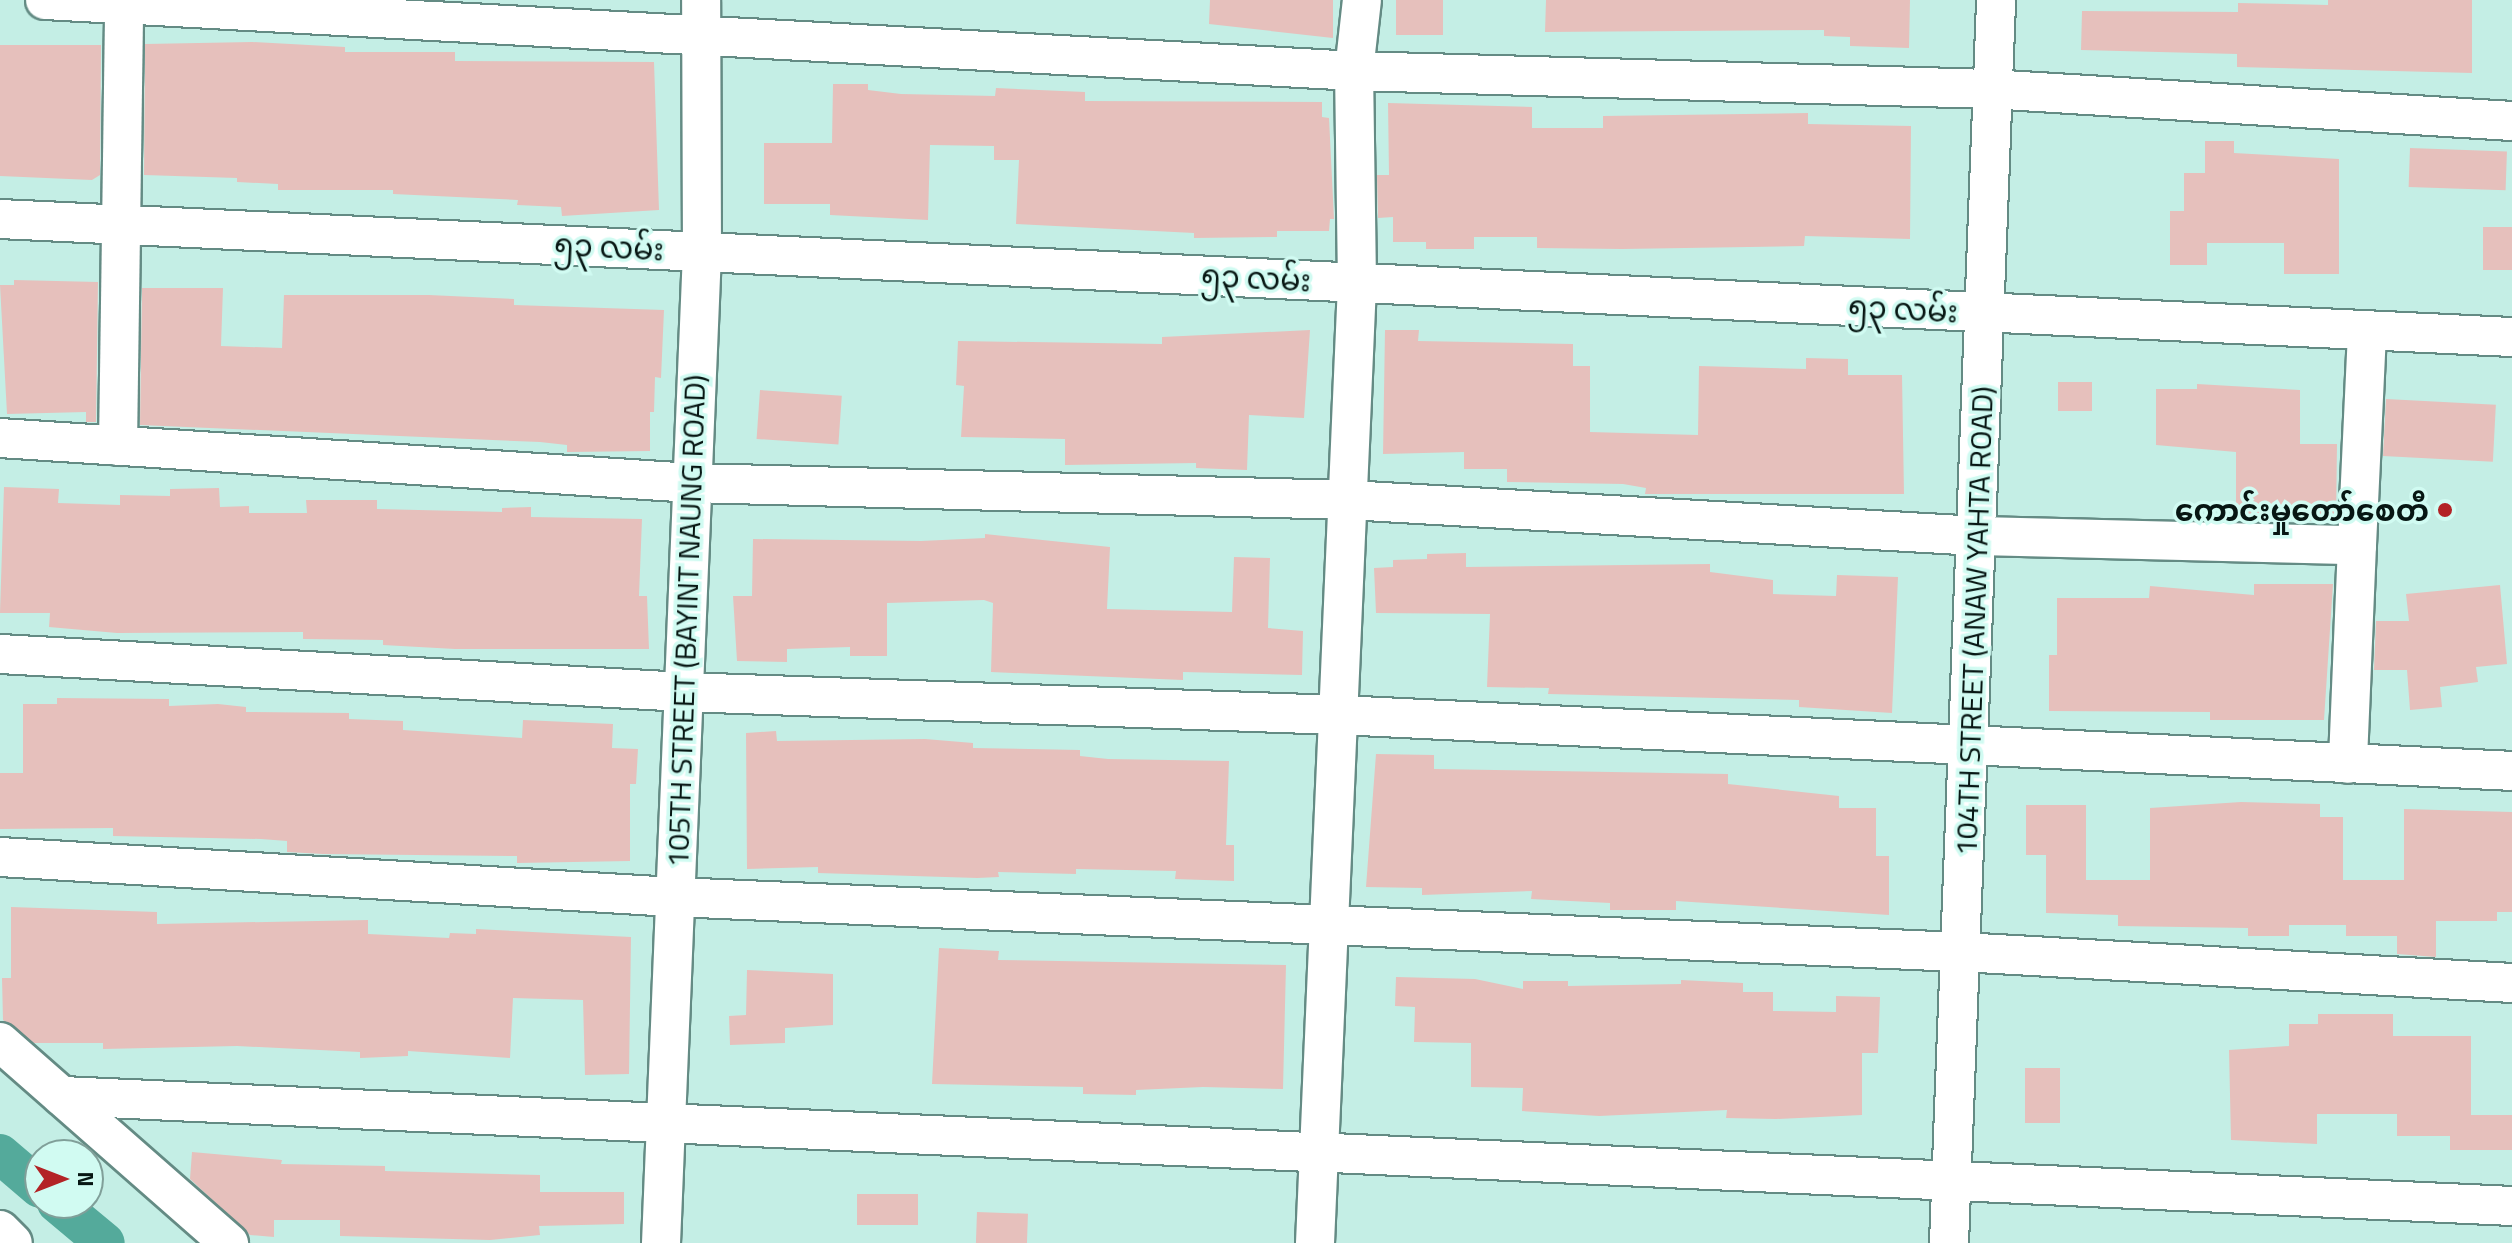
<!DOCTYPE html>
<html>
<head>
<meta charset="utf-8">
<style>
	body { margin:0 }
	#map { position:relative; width:2512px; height:1243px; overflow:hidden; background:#c4eee5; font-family:"Titillium Web","Noto Sans Myanmar",sans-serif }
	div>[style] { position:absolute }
	.canal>* { height:40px; margin:-20px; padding:0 20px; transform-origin:20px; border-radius:20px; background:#54aa9b }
	.building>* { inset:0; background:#e6c0bc; transform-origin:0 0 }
	.roads { filter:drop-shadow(2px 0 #648b84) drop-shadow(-2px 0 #648b84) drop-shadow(0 2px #648b84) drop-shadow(0 -2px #648b84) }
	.minor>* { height:38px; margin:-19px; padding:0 19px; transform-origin:19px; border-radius:19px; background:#fff }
	.dots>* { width:22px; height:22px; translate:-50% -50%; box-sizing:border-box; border:4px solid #d1fbf2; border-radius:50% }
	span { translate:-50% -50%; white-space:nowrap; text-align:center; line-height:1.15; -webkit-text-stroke:7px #d1fbf2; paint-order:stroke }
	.street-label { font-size:30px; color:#071613 }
	.poi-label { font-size:30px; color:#071613; font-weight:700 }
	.right { translate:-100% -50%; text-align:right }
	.north { position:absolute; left:24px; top:1139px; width:80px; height:80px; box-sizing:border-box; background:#d1fbf2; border:2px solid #809f99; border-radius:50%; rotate:90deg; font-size:22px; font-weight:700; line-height:32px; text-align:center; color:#071613 }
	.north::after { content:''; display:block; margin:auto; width:28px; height:36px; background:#b32326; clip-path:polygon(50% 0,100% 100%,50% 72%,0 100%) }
</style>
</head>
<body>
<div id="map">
	<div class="canal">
		<div style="left:0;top:1154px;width:52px;rotate:40.4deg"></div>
		<div style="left:57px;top:1203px;width:62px;rotate:39.8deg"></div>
	</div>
	<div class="building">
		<div style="clip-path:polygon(1210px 0,1333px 0,1333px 38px,1209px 24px)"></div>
		<div style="left:1396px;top:0;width:47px;height:35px"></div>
		<div style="clip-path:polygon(1546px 0,1910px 0,1909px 48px,1850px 46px,1850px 37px,1824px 36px,1824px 30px,1545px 32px)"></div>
		<div style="clip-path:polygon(2328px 0,2472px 0,2472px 73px,2237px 67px,2237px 54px,2081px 50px,2082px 11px,2238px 12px,2238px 3px,2328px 5px)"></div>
		<div style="clip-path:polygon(252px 42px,345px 47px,345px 52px,455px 52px,455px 61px,654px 62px,659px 210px,562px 216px,561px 207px,517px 205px,518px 200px,393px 194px,393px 190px,278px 190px,278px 184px,237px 182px,237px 178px,144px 175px,145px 44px)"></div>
		<div style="clip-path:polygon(0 45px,101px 45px,100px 175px,92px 180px,0 176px)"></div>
		<div style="clip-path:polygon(833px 84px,868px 84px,868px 90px,901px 94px,995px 96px,996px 88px,1085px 92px,1085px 101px,1322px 102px,1322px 117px,1329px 118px,1334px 219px,1330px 219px,1329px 231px,1277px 231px,1277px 237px,1194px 238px,1194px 233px,1016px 224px,1019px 160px,994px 160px,994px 146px,930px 145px,928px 220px,830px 215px,830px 204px,764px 204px,764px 143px,832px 143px)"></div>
		<div style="clip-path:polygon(1388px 103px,1532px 107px,1532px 128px,1603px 128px,1603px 116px,1808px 113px,1808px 124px,1911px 126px,1910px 239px,1805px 236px,1804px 246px,1622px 249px,1537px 248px,1537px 237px,1474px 237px,1474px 249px,1426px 249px,1426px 242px,1393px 242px,1393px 217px,1378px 218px,1377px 175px,1389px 175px)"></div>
		<div style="clip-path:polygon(2205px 141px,2234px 141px,2234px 153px,2339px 159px,2339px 274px,2284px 274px,2284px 243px,2207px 243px,2207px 265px,2170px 265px,2170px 211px,2184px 211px,2184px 173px,2205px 173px)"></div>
		<div style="left:2410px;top:148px;width:97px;height:39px;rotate:2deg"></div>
		<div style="left:2483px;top:227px;width:29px;height:43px"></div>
		<div style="clip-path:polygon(14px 280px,98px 282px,96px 422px,86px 422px,86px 412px,7px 414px,0 285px,14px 285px)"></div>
		<div style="clip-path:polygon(142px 288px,223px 288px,221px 346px,282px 348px,284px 295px,429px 295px,514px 299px,514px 305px,664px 310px,661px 378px,655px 377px,654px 412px,650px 412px,650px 451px,567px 452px,567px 445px,540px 442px,140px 425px)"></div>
		<div style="clip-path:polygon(1310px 330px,1304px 418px,1249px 415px,1247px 470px,1196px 468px,1196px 463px,1065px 465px,1065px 439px,961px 437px,964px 386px,956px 385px,958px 341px,1162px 344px,1162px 337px)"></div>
		<div style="clip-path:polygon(1385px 330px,1419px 330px,1418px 341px,1573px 344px,1573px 366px,1590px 366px,1590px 432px,1698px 435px,1699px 366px,1806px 369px,1806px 358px,1848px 359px,1848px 375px,1902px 375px,1904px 494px,1645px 494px,1646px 488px,1623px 484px,1507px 482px,1507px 469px,1464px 469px,1464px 452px,1383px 454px)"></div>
		<div style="left:2058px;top:382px;width:34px;height:29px"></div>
		<div style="clip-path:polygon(2197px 384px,2300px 390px,2300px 444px,2337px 444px,2336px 522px,2236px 516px,2236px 452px,2156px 445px,2156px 389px,2197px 389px)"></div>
		<div style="left:760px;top:390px;width:82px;height:49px;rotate:4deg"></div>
		<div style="left:2386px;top:399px;width:110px;height:57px;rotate:3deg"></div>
		<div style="clip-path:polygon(4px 487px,59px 489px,58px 503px,120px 505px,120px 495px,170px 496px,170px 489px,219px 488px,220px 507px,249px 506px,249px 513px,307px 513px,306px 500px,377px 500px,377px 509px,502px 512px,502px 508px,531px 507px,531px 517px,642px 519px,639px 596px,647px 596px,649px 649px,455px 649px,383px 645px,383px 640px,303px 639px,303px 632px,117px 633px,49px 627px,50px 613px,0 613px)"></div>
		<div style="clip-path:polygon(985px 534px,1110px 547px,1107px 609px,1232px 612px,1234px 557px,1270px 558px,1268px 628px,1303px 631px,1302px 675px,1183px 672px,1183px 680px,991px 672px,993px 603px,984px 600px,887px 603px,887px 656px,850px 656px,850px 647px,787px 649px,787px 662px,737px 661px,733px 596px,752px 596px,753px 539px,921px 541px,985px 538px)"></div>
		<div style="clip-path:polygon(1466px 553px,1466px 567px,1710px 564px,1710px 572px,1773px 580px,1773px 594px,1836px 596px,1837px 575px,1898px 577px,1892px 713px,1799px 707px,1799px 700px,1548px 694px,1549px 688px,1487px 687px,1490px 614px,1376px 613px,1374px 568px,1393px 567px,1393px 560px,1427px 559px,1427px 554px)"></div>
		<div style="clip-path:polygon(2254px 584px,2333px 584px,2324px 720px,2210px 720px,2210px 712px,2049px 711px,2049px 655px,2057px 655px,2057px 598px,2149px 598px,2150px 586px,2254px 595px)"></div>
		<div style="clip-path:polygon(2500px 585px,2507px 664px,2476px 667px,2478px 682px,2440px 687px,2442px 707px,2410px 710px,2407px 670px,2374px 670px,2376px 621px,2409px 621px,2406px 594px)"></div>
		<div style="clip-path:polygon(57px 698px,169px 699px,169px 706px,218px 704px,246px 707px,246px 712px,349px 713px,349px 719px,403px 721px,403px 730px,522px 738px,523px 720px,613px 724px,612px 748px,638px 749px,636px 784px,630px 784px,630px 861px,517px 863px,517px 856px,323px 854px,287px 852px,287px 841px,261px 839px,113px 836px,113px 828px,0 829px,0 773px,23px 773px,23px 704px,57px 704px)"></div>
		<div style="clip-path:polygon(776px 731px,777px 741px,925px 739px,973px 743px,973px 748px,1080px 750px,1080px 756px,1108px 759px,1229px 761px,1226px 845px,1234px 845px,1234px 881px,1175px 879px,1176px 871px,1076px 869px,1076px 874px,998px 872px,999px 877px,977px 878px,818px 873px,818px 867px,747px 869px,746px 733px)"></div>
		<div style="clip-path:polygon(1376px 754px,1434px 755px,1434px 769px,1728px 774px,1728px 784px,1839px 796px,1839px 808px,1876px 808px,1876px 856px,1889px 856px,1889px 915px,1676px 901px,1676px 910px,1610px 910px,1610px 903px,1531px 899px,1532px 891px,1422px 895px,1422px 888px,1366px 887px)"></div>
		<div style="clip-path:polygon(2241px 802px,2320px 804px,2320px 817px,2343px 817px,2343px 880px,2404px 880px,2404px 809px,2512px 812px,2512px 912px,2497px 912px,2497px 921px,2436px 921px,2436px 957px,2397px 954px,2397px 936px,2346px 936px,2346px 925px,2289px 925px,2289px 936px,2248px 936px,2248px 928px,2118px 926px,2118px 915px,2046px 913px,2046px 855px,2026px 855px,2026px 805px,2086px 805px,2086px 880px,2150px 880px,2150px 808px)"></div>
		<div style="clip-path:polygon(11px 907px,157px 912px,157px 924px,368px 920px,368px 934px,449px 938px,450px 933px,476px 934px,476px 929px,631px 937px,629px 1074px,585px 1075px,583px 1000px,513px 998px,510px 1058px,408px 1051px,408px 1056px,360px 1058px,360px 1052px,237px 1046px,103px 1049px,103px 1043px,34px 1043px,3px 1020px,2px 978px,11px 978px)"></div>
		<div style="clip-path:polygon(939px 948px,999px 951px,998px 960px,1286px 965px,1283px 1089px,1203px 1087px,1136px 1090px,1136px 1095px,1083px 1094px,1083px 1087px,932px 1084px)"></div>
		<div style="clip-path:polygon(747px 970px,833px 974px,833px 1025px,785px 1028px,785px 1043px,730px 1045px,729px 1016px,746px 1015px)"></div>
		<div style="clip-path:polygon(1396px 977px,1475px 979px,1523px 989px,1523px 981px,1568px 981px,1568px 986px,1681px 984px,1681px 980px,1743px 983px,1743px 992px,1773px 992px,1773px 1011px,1836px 1012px,1836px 996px,1880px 997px,1878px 1053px,1862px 1053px,1862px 1115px,1776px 1119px,1726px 1118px,1727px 1110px,1599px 1116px,1522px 1111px,1523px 1088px,1471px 1087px,1471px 1043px,1414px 1042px,1415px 1007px,1395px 1006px)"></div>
		<div style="clip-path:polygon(2318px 1014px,2393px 1014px,2393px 1036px,2471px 1036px,2471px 1115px,2512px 1115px,2512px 1150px,2450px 1150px,2450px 1136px,2397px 1136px,2397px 1114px,2317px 1114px,2317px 1144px,2231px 1140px,2229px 1050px,2289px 1046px,2289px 1024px,2318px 1024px)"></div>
		<div style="left:2025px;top:1068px;width:35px;height:55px"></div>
		<div style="clip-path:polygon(192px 1152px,282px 1160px,281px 1164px,385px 1166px,385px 1171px,540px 1175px,540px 1192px,624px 1192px,624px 1224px,539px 1226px,540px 1235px,490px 1240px,340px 1236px,340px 1220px,274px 1220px,274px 1237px,250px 1235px,190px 1179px)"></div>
		<div style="left:918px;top:1194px;width:31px;height:61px;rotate:90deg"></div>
		<div style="left:977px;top:1212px;width:51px;height:31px;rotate:2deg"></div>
	</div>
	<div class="roads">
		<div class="minor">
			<div style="left:45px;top:0;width:1311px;rotate:3.1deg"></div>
			<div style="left:1354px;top:71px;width:635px;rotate:1.62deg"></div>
			<div style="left:1989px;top:89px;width:524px;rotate:3.5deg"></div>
			<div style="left:0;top:219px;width:2515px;rotate:2.69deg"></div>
			<div style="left:0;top:438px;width:693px;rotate:3.72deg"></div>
			<div style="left:692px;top:483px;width:656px;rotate:1.48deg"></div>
			<div style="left:1348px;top:500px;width:631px;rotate:3.27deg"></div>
			<div style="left:1978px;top:536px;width:379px;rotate:1.4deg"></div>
			<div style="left:2357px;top:545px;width:219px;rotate:92.4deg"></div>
			<div style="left:118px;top:446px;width:446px;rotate:-89.2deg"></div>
			<div style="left:2357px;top:545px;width:214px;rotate:-87.3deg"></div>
			<div style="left:0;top:654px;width:684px;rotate:3.18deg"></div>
			<div style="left:683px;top:692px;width:656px;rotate:2.01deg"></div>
			<div style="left:1339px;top:715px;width:1174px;rotate:2.73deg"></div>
			<div style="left:0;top:857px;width:675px;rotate:3.4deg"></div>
			<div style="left:674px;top:897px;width:1288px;rotate:2.45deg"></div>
			<div style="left:1961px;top:952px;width:552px;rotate:3.22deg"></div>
			<div style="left:0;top:1042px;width:305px;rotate:41.3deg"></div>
			<div style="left:62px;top:1096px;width:2452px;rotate:2.57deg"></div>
			<div style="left:0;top:1230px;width:18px;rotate:45deg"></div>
			<div style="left:661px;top:1243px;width:992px;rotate:-87.63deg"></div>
			<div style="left:702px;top:252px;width:252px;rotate:-90.2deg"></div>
			<div style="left:1315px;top:1243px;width:961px;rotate:-87.49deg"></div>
			<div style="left:1357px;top:283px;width:212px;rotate:-90.8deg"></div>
			<div style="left:1354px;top:71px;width:71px;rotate:-83.6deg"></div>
			<div style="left:1949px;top:1243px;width:1244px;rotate:-87.83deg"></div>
		</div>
	</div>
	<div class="dots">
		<div style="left:2445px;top:510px;background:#b32326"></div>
	</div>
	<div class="street-label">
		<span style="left:609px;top:247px;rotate:3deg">၅၃ လမ်း</span>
		<span style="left:1256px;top:278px;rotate:3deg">၅၃ လမ်း</span>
		<span style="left:1903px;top:309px;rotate:3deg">၅၃ လမ်း</span>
		<span style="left:686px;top:621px;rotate:-88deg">105TH STREET (BAYINT NAUNG ROAD)</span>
		<span style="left:1974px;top:621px;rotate:-88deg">104TH STREET (ANAW YAHTA ROAD)</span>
	</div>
	<div class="poi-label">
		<span class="right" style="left:2429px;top:510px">ကောင်းမှုတော်စေတီ</span>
	</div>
	<div class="north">N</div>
</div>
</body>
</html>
